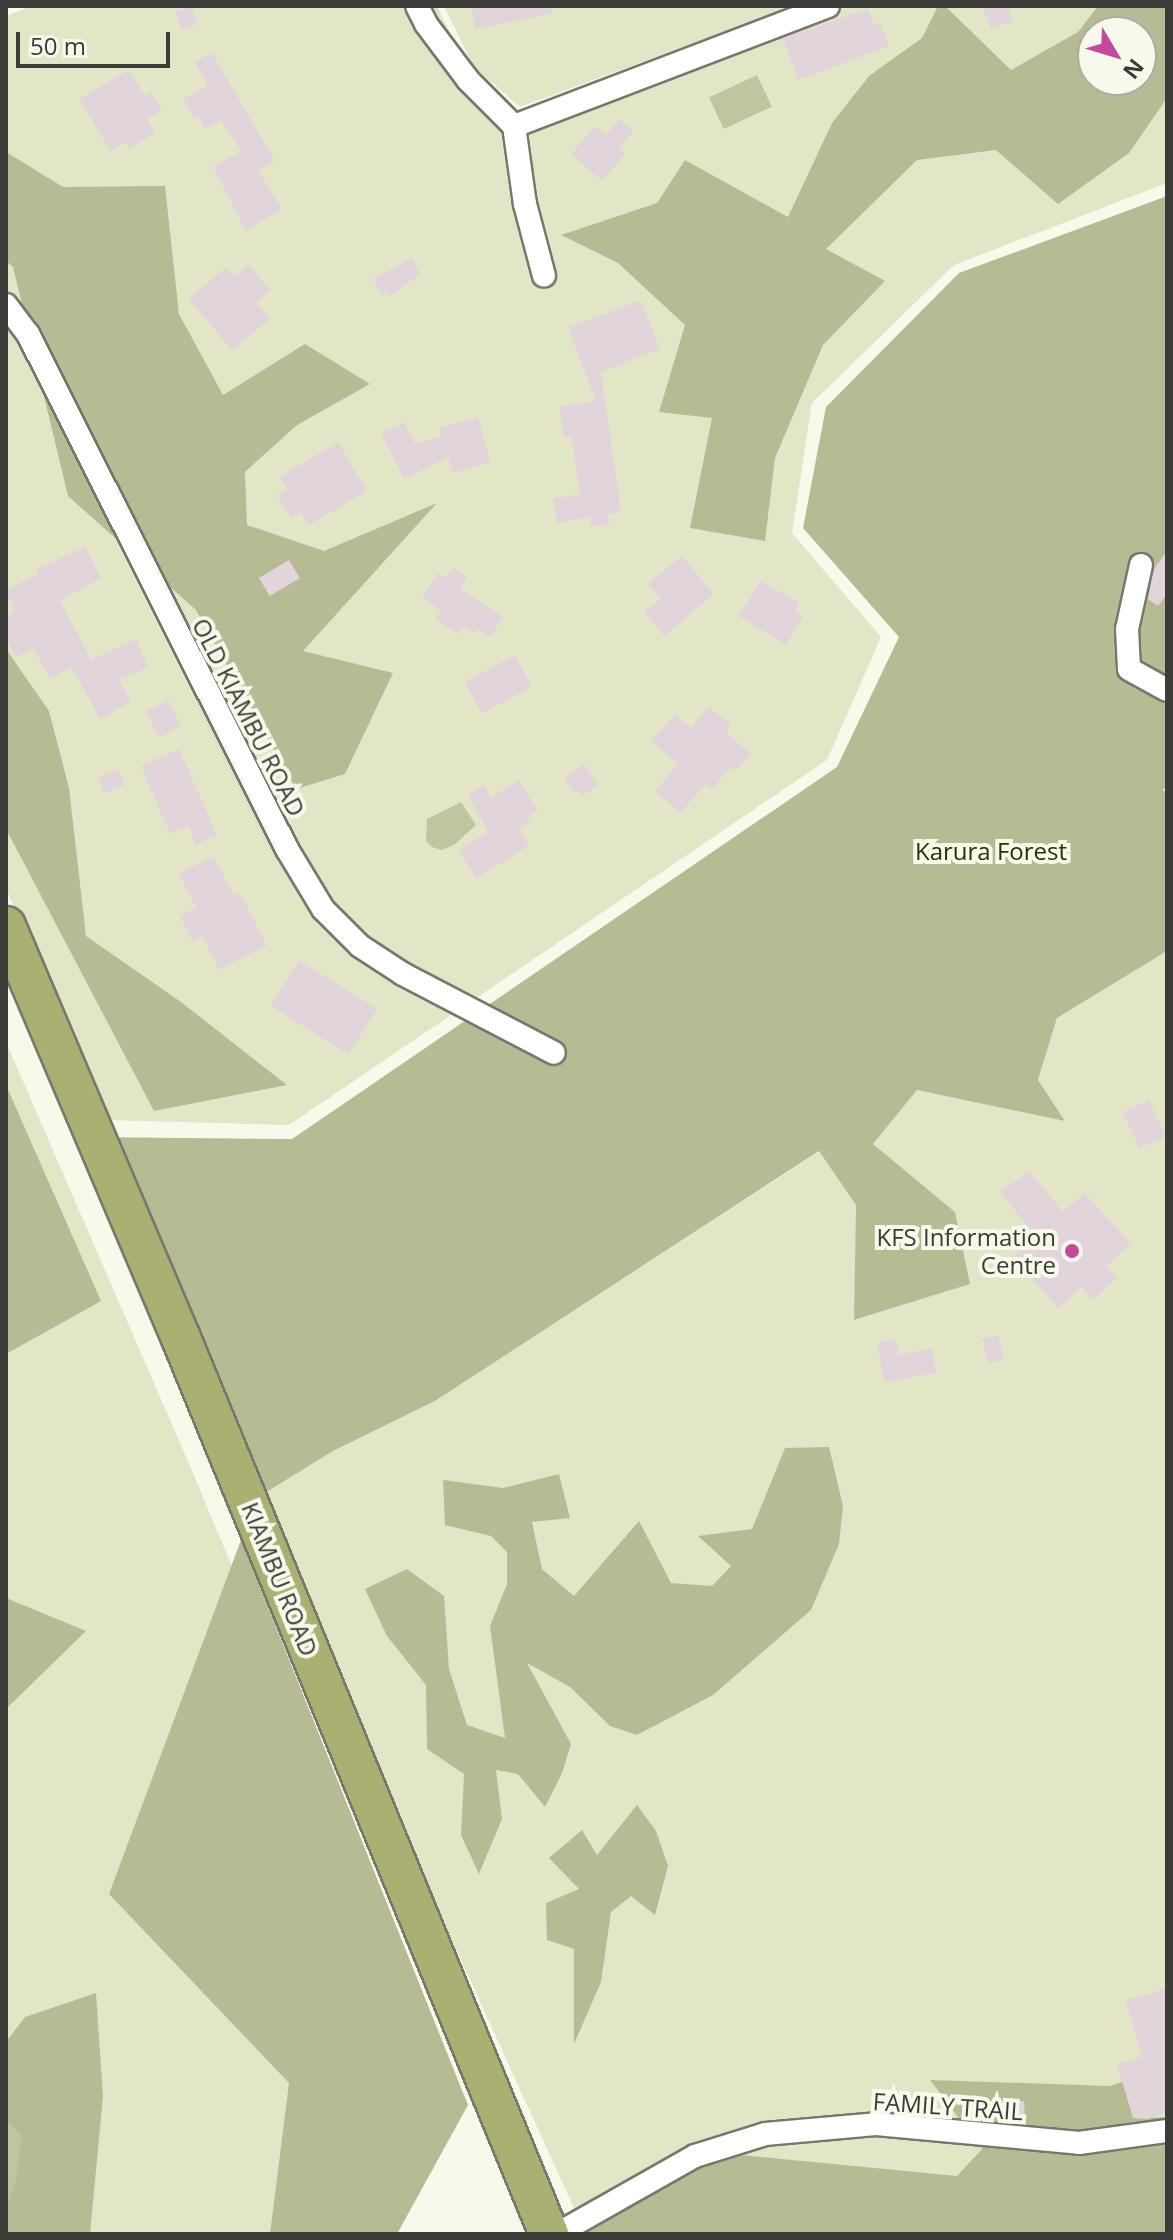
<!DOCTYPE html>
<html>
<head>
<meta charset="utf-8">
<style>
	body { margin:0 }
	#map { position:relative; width:1173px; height:2240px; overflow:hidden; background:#f7f9eb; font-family:"Open Sans",sans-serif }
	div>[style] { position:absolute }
	.green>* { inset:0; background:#e3e6c6 }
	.forest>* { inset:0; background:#b7bb94 }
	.water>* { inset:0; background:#c1c59f; transform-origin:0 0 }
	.building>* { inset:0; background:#e2d4db; transform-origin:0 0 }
	.roads { filter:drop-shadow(2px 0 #76786c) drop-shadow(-2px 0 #76786c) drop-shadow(0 2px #76786c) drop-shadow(0 -2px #76786c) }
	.minor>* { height:22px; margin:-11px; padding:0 11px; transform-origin:11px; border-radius:11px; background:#fff }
	.trunk>* { height:38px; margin:-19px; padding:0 19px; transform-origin:19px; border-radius:19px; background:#abb072 }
	.dots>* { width:22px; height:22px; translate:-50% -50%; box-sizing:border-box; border:4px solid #f7f9eb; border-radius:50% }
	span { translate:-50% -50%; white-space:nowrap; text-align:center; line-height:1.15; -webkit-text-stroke:8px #f7f9eb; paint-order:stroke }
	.street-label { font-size:24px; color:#3b3c37 }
	.park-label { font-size:24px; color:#2e3000 }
	.poi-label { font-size:24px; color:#3b3c37 }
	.right { translate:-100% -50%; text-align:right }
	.frame { position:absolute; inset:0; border:8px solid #3b3c37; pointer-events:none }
	.north { position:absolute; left:1077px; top:16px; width:80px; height:80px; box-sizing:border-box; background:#f7f9eb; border:2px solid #acada3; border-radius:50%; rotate:128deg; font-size:22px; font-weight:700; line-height:32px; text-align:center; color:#3b3c37 }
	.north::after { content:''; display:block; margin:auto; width:28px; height:36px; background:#c5499a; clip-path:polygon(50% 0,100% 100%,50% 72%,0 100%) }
	.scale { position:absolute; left:16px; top:32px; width:154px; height:36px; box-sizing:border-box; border:4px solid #3b3c37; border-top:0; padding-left:10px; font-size:24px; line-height:28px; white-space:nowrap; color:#3b3c37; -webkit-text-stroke:6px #f7f9eb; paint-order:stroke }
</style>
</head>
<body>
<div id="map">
	<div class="green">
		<div style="clip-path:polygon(evenodd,32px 6px,437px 6px,469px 71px,512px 109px,524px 112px,806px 6px,1167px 6px,1167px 183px,954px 265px,812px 403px,792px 533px,881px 637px,827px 760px,289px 1125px,103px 1120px,6px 888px,6px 16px,32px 6px,1093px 32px,1141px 32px,1141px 80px,1093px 80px,1093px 32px)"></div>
		<div style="clip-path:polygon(444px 6px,793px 6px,520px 107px,474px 67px)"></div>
		<div style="clip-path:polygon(1167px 951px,1167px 2117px,1138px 2118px,1135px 2077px,1110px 2086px,931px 2081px,982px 2149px,957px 2177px,710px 2152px,578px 2217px,252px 1501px,333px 1451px,435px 1401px,820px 1151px,856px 1205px,855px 1320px,969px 1284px,955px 1212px,872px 1144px,917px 1090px,1064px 1120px,1038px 1080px,1057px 1018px)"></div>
		<div style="clip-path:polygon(6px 1042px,190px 1466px,453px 2095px,391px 2234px,6px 2234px)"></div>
	</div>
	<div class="forest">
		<div style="clip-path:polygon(evenodd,938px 6px,945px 6px,1011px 70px,1078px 32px,1098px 6px,1167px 6px,1167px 98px,1129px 153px,1058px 204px,996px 150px,917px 160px,826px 249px,885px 281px,823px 345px,775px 458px,765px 541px,690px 528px,712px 418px,659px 412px,685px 325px,618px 263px,561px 235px,657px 203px,685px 160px,788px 217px,832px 123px,869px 76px,922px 38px,938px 6px,1093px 32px,1141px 32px,1141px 80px,1093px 80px,1093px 32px)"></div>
		<div style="clip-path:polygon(6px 152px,63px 187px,165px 186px,179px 314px,223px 395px,305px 344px,370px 384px,297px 425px,245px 472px,247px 525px,324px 551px,437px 503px,303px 651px,393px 673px,345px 774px,296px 789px,196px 610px,68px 496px,13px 267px,6px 261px)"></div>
		<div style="clip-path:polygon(1167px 196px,1167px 788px,1163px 789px,1167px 795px,1167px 951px,1057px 1018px,1038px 1080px,1065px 1121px,917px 1090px,873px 1144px,955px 1212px,970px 1284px,854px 1320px,856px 1205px,819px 1151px,435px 1401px,333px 1451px,252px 1501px,86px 1137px,292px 1139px,837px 767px,899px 637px,803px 528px,826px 407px,959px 273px)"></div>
		<div style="clip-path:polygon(6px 649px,49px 711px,69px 788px,86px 936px,181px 1002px,287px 1085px,154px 1111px,6px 829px)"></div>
		<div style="clip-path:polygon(6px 1085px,101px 1301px,6px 1354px)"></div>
		<div style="clip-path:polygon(829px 1447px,843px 1506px,839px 1544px,811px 1610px,713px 1695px,637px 1735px,610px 1726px,570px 1687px,527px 1663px,571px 1744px,562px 1773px,545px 1807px,518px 1774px,496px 1770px,502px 1819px,479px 1874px,461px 1835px,464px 1774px,427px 1749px,426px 1685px,387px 1636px,365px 1589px,407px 1569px,444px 1596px,449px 1669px,467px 1725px,505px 1738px,490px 1626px,507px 1584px,507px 1552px,491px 1536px,445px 1525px,443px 1480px,503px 1488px,559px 1474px,570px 1518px,532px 1522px,542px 1569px,574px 1596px,639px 1521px,671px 1583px,712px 1586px,731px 1566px,698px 1536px,752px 1529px,785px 1448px)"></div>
		<div style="clip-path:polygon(241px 1540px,468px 2105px,397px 2234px,270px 2234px,289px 2083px,109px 1894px)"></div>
		<div style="clip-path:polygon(6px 1598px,86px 1631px,6px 1709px)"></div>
		<div style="clip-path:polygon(637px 1805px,656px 1831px,668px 1866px,655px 1915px,631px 1896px,611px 1912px,601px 1982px,574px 2044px,574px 1949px,547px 1940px,546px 1903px,579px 1889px,549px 1858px,582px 1830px,597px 1855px)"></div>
		<div style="clip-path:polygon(96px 1993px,103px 2096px,90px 2234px,6px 2234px,6px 2042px,25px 2017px)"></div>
		<div style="clip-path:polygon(1135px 2077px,1138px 2118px,1167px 2117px,1167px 2234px,586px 2234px,578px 2217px,710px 2152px,957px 2176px,982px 2149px,930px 2080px,1110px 2086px)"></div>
	</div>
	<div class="water">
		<div style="left:757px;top:75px;width:35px;height:53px;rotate:65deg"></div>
		<div style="clip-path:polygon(461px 802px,476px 825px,454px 845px,442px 850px,432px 847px,426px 841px,427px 819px)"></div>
		<div style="clip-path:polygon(6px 2119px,22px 2137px,15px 2183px,6px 2207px)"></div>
	</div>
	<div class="building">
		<div style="left:191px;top:6px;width:19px;height:17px;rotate:69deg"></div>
		<div style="clip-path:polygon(471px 6px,551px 6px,552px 14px,475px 29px)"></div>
		<div style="clip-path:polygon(982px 6px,1008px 6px,1013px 21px,991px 29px)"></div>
		<div style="clip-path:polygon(868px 9px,874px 25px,880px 23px,889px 46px,798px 80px,783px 38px)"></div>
		<div style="clip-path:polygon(212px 53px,275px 161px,258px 170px,282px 209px,246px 231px,213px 167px,241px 151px,221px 120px,205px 129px,199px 116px,194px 119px,183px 99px,208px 86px,195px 62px)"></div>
		<div style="clip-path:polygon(129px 70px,145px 96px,151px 92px,162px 110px,147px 119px,155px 133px,129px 149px,126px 142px,111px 151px,79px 99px)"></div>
		<div style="clip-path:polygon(620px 119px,634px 131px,619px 148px,626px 153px,602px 181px,571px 154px,595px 126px,606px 135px)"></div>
		<div style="clip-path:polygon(412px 258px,420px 274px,390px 296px,387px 291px,382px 295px,373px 279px)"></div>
		<div style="clip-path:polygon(249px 265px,270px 290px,256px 302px,270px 319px,232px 350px,189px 299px,226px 267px,235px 277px)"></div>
		<div style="clip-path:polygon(641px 300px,660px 349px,601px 372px,621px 512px,608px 514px,610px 524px,591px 527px,590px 517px,557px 523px,553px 499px,580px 494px,571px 436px,564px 437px,559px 407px,596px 401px,568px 328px)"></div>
		<div style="clip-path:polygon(478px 417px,490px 462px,453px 473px,448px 457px,404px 479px,381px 433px,404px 422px,415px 444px,442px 436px,440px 428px)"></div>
		<div style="clip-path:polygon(338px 442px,367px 491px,309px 525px,301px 512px,291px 518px,277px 495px,287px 489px,279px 477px)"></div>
		<div style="clip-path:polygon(85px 547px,101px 578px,60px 600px,91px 660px,136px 639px,148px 667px,119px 680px,131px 702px,100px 719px,72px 667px,50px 679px,33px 648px,16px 657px,6px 638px,6px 617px,15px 612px,6px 590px,39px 573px,37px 569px)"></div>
		<div style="clip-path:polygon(1167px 551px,1167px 594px,1158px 606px,1148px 599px,1154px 569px)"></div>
		<div style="clip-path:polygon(682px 556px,714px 594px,664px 636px,644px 612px,661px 599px,648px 584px)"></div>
		<div style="left:289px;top:560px;width:21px;height:35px;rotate:59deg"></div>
		<div style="clip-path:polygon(453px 567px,467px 577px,460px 588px,503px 617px,490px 637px,478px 629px,475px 634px,464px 626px,458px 634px,435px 619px,441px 611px,422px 597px,438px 573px,445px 578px)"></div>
		<div style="clip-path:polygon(760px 581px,800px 603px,795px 611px,803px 617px,786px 645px,739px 616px)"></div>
		<div style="left:515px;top:655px;width:36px;height:57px;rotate:62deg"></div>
		<div style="left:168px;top:700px;width:29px;height:25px;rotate:63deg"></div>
		<div style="clip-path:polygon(709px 707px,731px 725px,726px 732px,751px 754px,736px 771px,731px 767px,712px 789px,706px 784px,680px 813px,655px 791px,678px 764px,651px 741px,675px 714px,691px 728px)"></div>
		<div style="clip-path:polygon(179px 749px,217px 835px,196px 845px,188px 826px,170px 834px,141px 766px)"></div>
		<div style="clip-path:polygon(584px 764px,598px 785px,582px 796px,579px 790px,574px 793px,564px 778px)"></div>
		<div style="left:118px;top:769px;width:17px;height:22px;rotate:66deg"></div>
		<div style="clip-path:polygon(519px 780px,538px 811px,527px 817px,531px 822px,519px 829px,529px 846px,476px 878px,459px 850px,488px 832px,468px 795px,484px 785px,491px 798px)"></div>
		<div style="clip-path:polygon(214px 856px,234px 896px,240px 893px,267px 946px,219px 970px,202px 936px,192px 941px,180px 916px,196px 907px,179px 874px)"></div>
		<div style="left:299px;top:960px;width:92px;height:54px;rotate:32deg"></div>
		<div style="left:1149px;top:1100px;width:40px;height:29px;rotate:65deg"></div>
		<div style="clip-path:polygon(1029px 1171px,1063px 1212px,1085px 1193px,1131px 1244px,1106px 1266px,1117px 1278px,1093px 1300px,1082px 1287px,1058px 1308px,1013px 1257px,1036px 1237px,1000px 1192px)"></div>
		<div style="left:998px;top:1335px;width:25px;height:16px;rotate:76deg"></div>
		<div style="clip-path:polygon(896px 1339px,899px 1355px,932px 1348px,936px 1373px,884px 1382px,877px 1343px)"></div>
		<div style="clip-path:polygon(1167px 1988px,1167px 2112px,1147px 2119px,1133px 2118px,1117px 2064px,1142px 2057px,1126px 2000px)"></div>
		<div style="left:1024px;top:2101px;width:19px;height:23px;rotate:87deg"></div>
	</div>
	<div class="roads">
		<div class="minor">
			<div style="left:417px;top:6px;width:20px;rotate:63deg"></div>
			<div style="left:426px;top:24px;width:70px;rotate:53.1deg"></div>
			<div style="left:468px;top:80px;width:65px;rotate:45deg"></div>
			<div style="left:514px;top:126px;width:79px;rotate:82deg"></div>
			<div style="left:525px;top:204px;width:74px;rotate:75.2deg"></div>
			<div style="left:514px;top:126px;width:336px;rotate:-20.9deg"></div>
			<div style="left:6px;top:305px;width:36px;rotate:53deg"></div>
			<div style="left:28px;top:334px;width:576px;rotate:63.3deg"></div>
			<div style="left:287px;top:849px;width:70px;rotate:59deg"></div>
			<div style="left:323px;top:909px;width:52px;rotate:45deg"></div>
			<div style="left:360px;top:946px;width:51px;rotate:33.1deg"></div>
			<div style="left:403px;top:974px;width:170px;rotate:27.6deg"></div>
			<div style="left:1141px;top:565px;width:66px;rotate:102.3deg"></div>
			<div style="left:1127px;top:629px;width:40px;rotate:87.1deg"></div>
			<div style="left:1129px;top:669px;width:43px;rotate:28.9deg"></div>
			<div style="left:557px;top:2234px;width:159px;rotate:-29.5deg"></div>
			<div style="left:695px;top:2156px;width:73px;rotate:-17.4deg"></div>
			<div style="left:765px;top:2134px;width:111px;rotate:-5.1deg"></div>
			<div style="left:876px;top:2124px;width:204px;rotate:5.3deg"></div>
			<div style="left:1079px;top:2143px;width:89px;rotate:-7.8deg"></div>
		</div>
		<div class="trunk">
			<div style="left:6px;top:926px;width:448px;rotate:67deg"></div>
			<div style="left:181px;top:1338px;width:969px;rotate:67.67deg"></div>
		</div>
	</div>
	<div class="dots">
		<div style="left:1072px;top:1251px;background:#c5499a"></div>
	</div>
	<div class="street-label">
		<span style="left:249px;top:717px;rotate:63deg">OLD KIAMBU ROAD</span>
		<span style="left:280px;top:1579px;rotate:68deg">KIAMBU ROAD</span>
		<span style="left:948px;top:2106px;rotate:4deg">FAMILY TRAIL</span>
	</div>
	<div class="park-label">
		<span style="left:991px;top:851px">Karura Forest</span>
	</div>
	<div class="poi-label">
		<span class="right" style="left:1056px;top:1251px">KFS Information<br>Centre</span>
	</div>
	<div class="frame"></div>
	<div class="north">N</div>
	<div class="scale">50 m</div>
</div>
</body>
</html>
